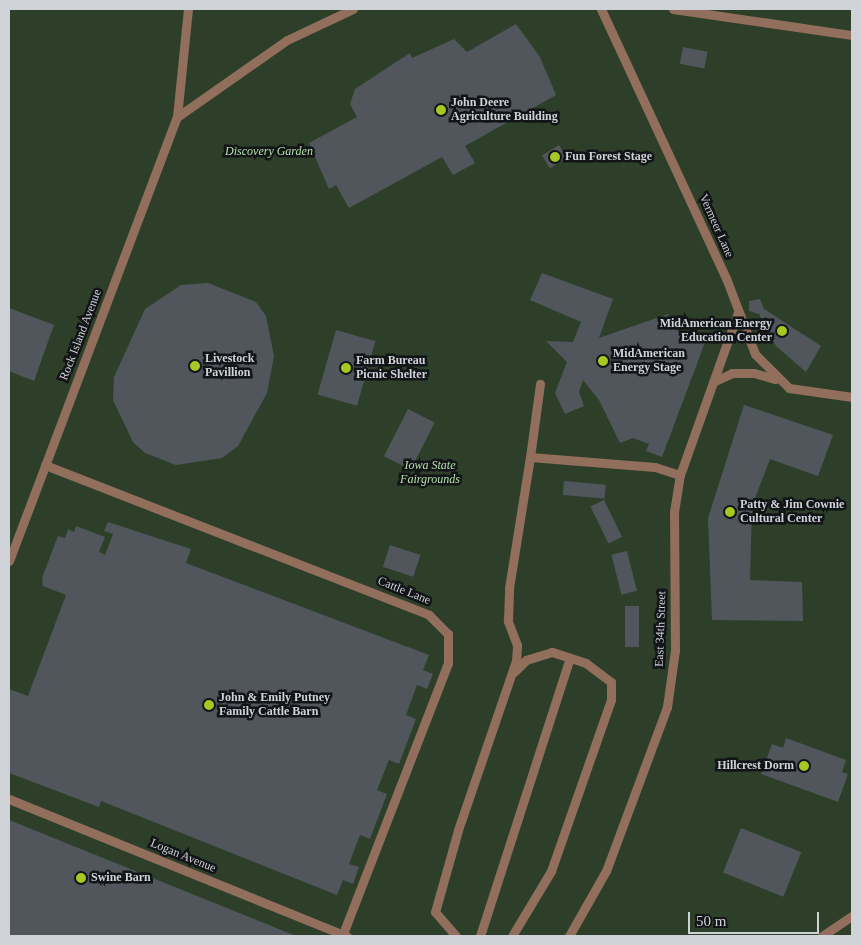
<!DOCTYPE html>
<html>
<head>
<meta charset="utf-8">
<style>
	body { margin:0 }
	#map { position:relative; width:861px; height:945px; overflow:hidden; background:#262c32; font-family:Georgia,serif }
	div>[style] { position:absolute }
	.green>* { inset:0; background:#2d3f29; transform-origin:0 0 }
	.building>* { inset:0; background:#50565c; transform-origin:0 0 }
	.service>* { height:9px; margin:-4.5px; padding:0 4.5px; transform-origin:4.5px; border-radius:4.5px; background:#926e5d }
	.dots>* { width:14px; height:14px; translate:-50% -50%; box-sizing:border-box; border:2px solid #121417; border-radius:50% }
	span { translate:-50% -50%; white-space:nowrap; text-align:center; line-height:1.15; -webkit-text-stroke:5px #121417; paint-order:stroke }
	.poi-label { font-size:12px; color:#cfd3d7; font-weight:700 }
	.left { translate:0 -50%; text-align:left }
	.right { translate:-100% -50%; text-align:right }
	.park-label { font-size:12px; color:#b3e0a9; font-style:italic }
	.street-label { font-size:12px; color:#cfd3d7 }
	.frame { position:absolute; inset:0; border:10px solid #cfd3d7; pointer-events:none }
	.scale { position:absolute; left:688px; top:912px; width:131px; height:22px; box-sizing:border-box; border:2px solid #cfd3d7; border-top:0; padding-left:6px; font-size:15px; line-height:18px; white-space:nowrap; color:#cfd3d7; -webkit-text-stroke:4px #121417; paint-order:stroke }
</style>
</head>
<body>
<div id="map">
	<div class="green">
		<div style="left:9px;top:9px;width:843px;height:927px"></div>
	</div>
	<div class="building">
		<div style="clip-path:polygon(516px 24px,540px 57px,556px 95px,465px 146px,475px 163px,453px 175px,442px 157px,349px 208px,336px 185px,329px 189px,309px 143px,357px 117px,350px 104px,355px 89px,410px 53px,412px 58px,454px 39px,467px 52px)"></div>
		<div style="left:683px;top:47px;width:25px;height:17px;rotate:11deg"></div>
		<div style="left:559px;top:145px;width:15px;height:20px;rotate:58deg"></div>
		<div style="clip-path:polygon(542px 273px,613px 299px,599px 338px,668px 314px,675px 330px,707px 337px,662px 457px,646px 451px,649px 444px,633px 438px,620px 443px,599px 400px,583px 380px,579px 392px,584px 406px,565px 414px,555px 393px,567px 362px,546px 341px,573px 342px,581px 322px,530px 300px)"></div>
		<div style="clip-path:polygon(208px 283px,256px 302px,266px 316px,274px 356px,267px 393px,238px 446px,222px 458px,176px 465px,145px 453px,133px 442px,113px 400px,114px 377px,145px 309px,181px 285px)"></div>
		<div style="clip-path:polygon(760px 299px,764px 309px,821px 346px,806px 372px,776px 346px,759px 314px,749px 311px,749px 301px)"></div>
		<div style="clip-path:polygon(9px 308px,54px 325px,34px 381px,9px 371px)"></div>
		<div style="left:336px;top:330px;width:41px;height:67px;rotate:16deg"></div>
		<div style="clip-path:polygon(744px 405px,833px 435px,818px 476px,770px 459px,752px 506px,750px 580px,802px 582px,803px 621px,712px 620px,708px 518px)"></div>
		<div style="left:408px;top:409px;width:30px;height:53px;rotate:27deg"></div>
		<div style="left:564px;top:481px;width:42px;height:14px;rotate:5deg"></div>
		<div style="left:604px;top:500px;width:41px;height:15px;rotate:64deg"></div>
		<div style="clip-path:polygon(108px 522px,191px 549px,186px 563px,429px 655px,423px 670px,433px 674px,427px 689px,417px 685px,406px 715px,416px 719px,399px 764px,389px 760px,377px 790px,387px 794px,370px 839px,360px 835px,349px 864px,359px 867px,353px 884px,343px 880px,337px 895px,101px 801px,99px 807px,9px 773px,9px 689px,28px 696px,66px 595px,43px 586px,42px 578px,58px 536px,65px 538px,68px 529px,74px 532px,76px 526px,105px 537px,99px 552px,105px 555px,113px 534px,104px 531px)"></div>
		<div style="left:390px;top:545px;width:32px;height:23px;rotate:18deg"></div>
		<div style="left:627px;top:551px;width:41px;height:16px;rotate:76deg"></div>
		<div style="left:625px;top:606px;width:14px;height:41px"></div>
		<div style="clip-path:polygon(786px 738px,846px 760px,842px 772px,848px 774px,838px 802px,761px 774px,772px 744px,783px 748px)"></div>
		<div style="clip-path:polygon(9px 820px,296px 936px,9px 936px)"></div>
		<div style="left:741px;top:828px;width:65px;height:48px;rotate:22deg"></div>
	</div>
	<div class="service">
		<div style="left:601px;top:9px;width:297px;rotate:65.1deg"></div>
		<div style="left:726px;top:278px;width:81px;rotate:69.1deg"></div>
		<div style="left:755px;top:354px;width:48px;rotate:45deg"></div>
		<div style="left:789px;top:388px;width:64px;rotate:8.1deg"></div>
		<div style="left:673px;top:9px;width:181px;rotate:8.3deg"></div>
		<div style="left:177px;top:117px;width:134px;rotate:-35deg"></div>
		<div style="left:287px;top:40px;width:73px;rotate:-25.2deg"></div>
		<div style="left:713px;top:382px;width:21px;rotate:-25deg"></div>
		<div style="left:732px;top:373px;width:22px"></div>
		<div style="left:754px;top:373px;width:22px;rotate:16deg"></div>
		<div style="left:530px;top:457px;width:74px;rotate:-82.2deg"></div>
		<div style="left:45px;top:465px;width:412px;rotate:21.3deg"></div>
		<div style="left:429px;top:615px;width:27px;rotate:45deg"></div>
		<div style="left:448px;top:634px;width:29px;rotate:90deg"></div>
		<div style="left:448px;top:663px;width:291px;rotate:111.2deg"></div>
		<div style="left:9px;top:561px;width:475px;rotate:-69.3deg"></div>
		<div style="left:177px;top:117px;width:109px;rotate:-84.2deg"></div>
		<div style="left:9px;top:799px;width:365px;rotate:22.1deg"></div>
		<div style="left:456px;top:936px;width:32px;rotate:-131deg"></div>
		<div style="left:435px;top:912px;width:85px;rotate:-74.3deg"></div>
		<div style="left:458px;top:830px;width:179px;rotate:-71.1deg"></div>
		<div style="left:516px;top:661px;width:16px;rotate:-86deg"></div>
		<div style="left:517px;top:645px;width:26px;rotate:-111deg"></div>
		<div style="left:508px;top:621px;width:33px;rotate:-88deg"></div>
		<div style="left:509px;top:588px;width:133px;rotate:-80.9deg"></div>
		<div style="left:530px;top:457px;width:125px;rotate:4.6deg"></div>
		<div style="left:655px;top:467px;width:26px;rotate:18deg"></div>
		<div style="left:480px;top:936px;width:292px;rotate:-72.1deg"></div>
		<div style="left:512px;top:936px;width:76px;rotate:-59deg"></div>
		<div style="left:551px;top:871px;width:181px;rotate:-70.7deg"></div>
		<div style="left:611px;top:700px;width:18px;rotate:-90deg"></div>
		<div style="left:611px;top:682px;width:31px;rotate:-143deg"></div>
		<div style="left:586px;top:663px;width:36px;rotate:-162deg"></div>
		<div style="left:552px;top:652px;width:27px;rotate:163deg"></div>
		<div style="left:526px;top:660px;width:17px;rotate:135deg"></div>
		<div style="left:569px;top:936px;width:75px;rotate:-60.4deg"></div>
		<div style="left:606px;top:871px;width:175px;rotate:-69.6deg"></div>
		<div style="left:667px;top:707px;width:58px;rotate:-82deg"></div>
		<div style="left:675px;top:650px;width:138px;rotate:-90.4deg"></div>
		<div style="left:674px;top:512px;width:37px;rotate:-81deg"></div>
		<div style="left:680px;top:475px;width:173px;rotate:-70.4deg"></div>
		<div style="left:822px;top:936px;width:36px;rotate:-34deg"></div>
	</div>
	<div class="dots">
		<div style="left:441px;top:110px;background:#a6c822"></div>
		<div style="left:555px;top:157px;background:#a6c822"></div>
		<div style="left:782px;top:331px;background:#a6c822"></div>
		<div style="left:603px;top:361px;background:#a6c822"></div>
		<div style="left:195px;top:366px;background:#a6c822"></div>
		<div style="left:346px;top:368px;background:#a6c822"></div>
		<div style="left:730px;top:512px;background:#a6c822"></div>
		<div style="left:209px;top:705px;background:#a6c822"></div>
		<div style="left:804px;top:766px;background:#a6c822"></div>
		<div style="left:81px;top:878px;background:#a6c822"></div>
	</div>
	<div class="poi-label">
		<span class="left" style="left:451px;top:110px">John Deere<br>Agriculture Building</span>
		<span class="left" style="left:565px;top:157px">Fun Forest Stage</span>
		<span class="right" style="left:772px;top:331px">MidAmerican Energy<br>Education Center</span>
		<span class="left" style="left:613px;top:361px">MidAmerican<br>Energy Stage</span>
		<span class="left" style="left:205px;top:366px">Livestock<br>Pavillion</span>
		<span class="left" style="left:356px;top:368px">Farm Bureau<br>Picnic Shelter</span>
		<span class="left" style="left:740px;top:512px">Patty &amp; Jim Cownie<br>Cultural Center</span>
		<span class="left" style="left:219px;top:705px">John &amp; Emily Putney<br>Family Cattle Barn</span>
		<span class="right" style="left:794px;top:766px">Hillcrest Dorm</span>
		<span class="left" style="left:91px;top:878px">Swine Barn</span>
	</div>
	<div class="park-label">
		<span style="left:269px;top:152px">Discovery Garden</span>
		<span style="left:430px;top:473px">Iowa State<br>Fairgrounds</span>
	</div>
	<div class="street-label">
		<span style="left:716px;top:226px;rotate:66deg">Vermeer Lane</span>
		<span style="left:81px;top:335px;rotate:-69deg">Rock Island Avenue</span>
		<span style="left:404px;top:591px;rotate:22deg">Cattle Lane</span>
		<span style="left:661px;top:629px;rotate:-88deg">East 34th Street</span>
		<span style="left:183px;top:856px;rotate:22deg">Logan Avenue</span>
	</div>
	<div class="frame"></div>
	<div class="scale">50 m</div>
</div>
</body>
</html>
